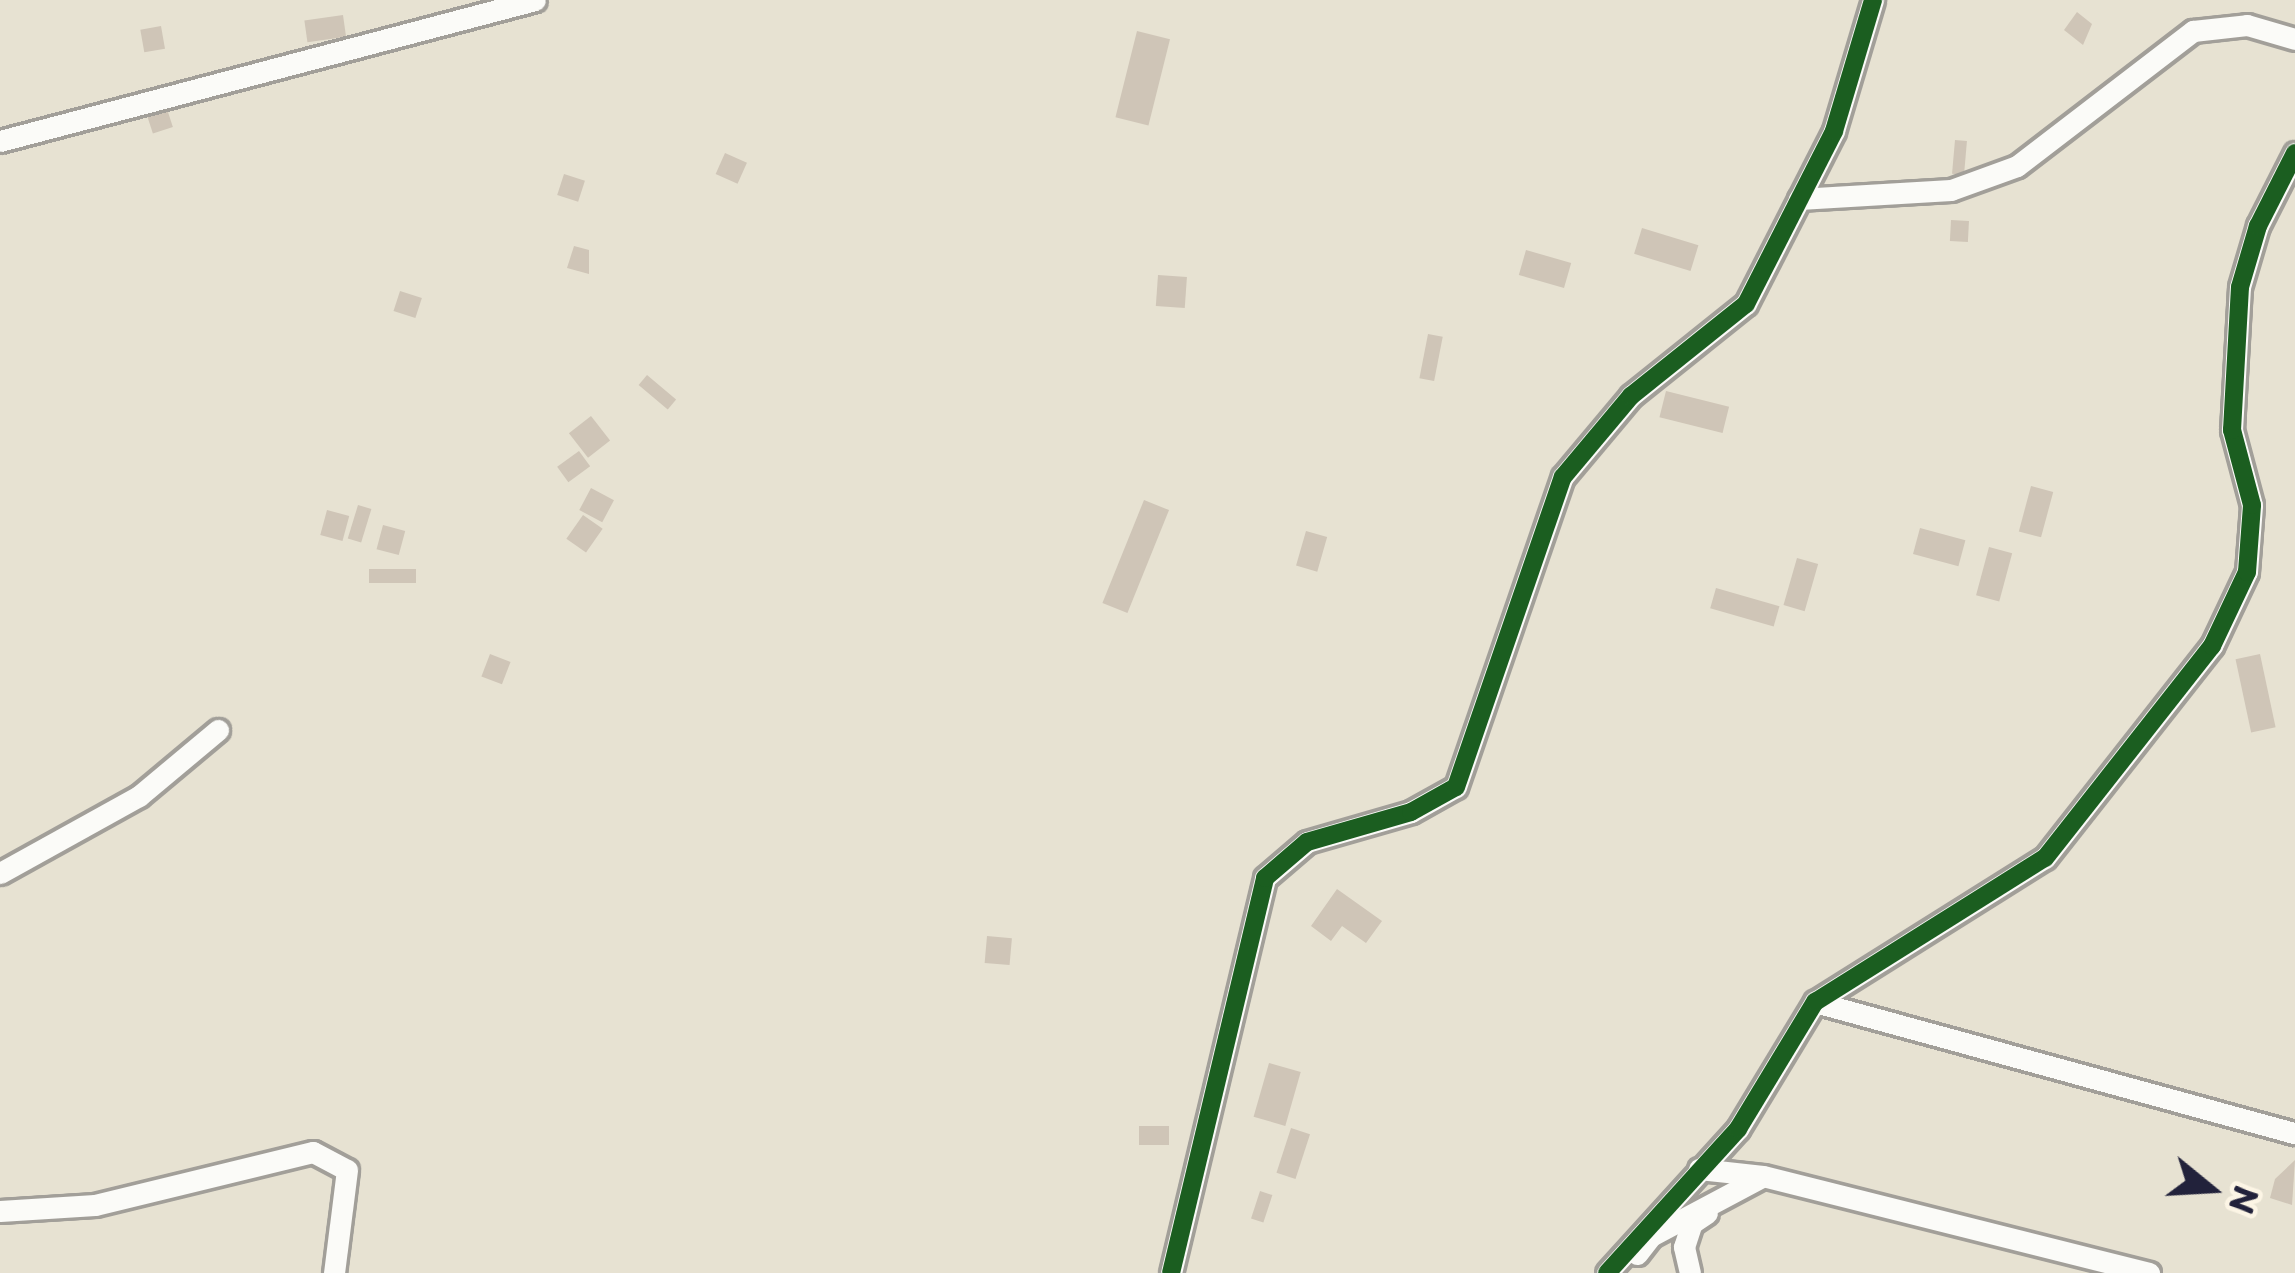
<!DOCTYPE html>
<html>
<head>
<meta charset="utf-8">
<style>
	body { margin:0 }
	#map { position:relative; width:2295px; height:1273px; overflow:hidden; background:#e7e2d2; font-family:"Playpen Sans",sans-serif }
	div>[style] { position:absolute }
	.building>* { inset:0; background:#cfc5b7; transform-origin:0 0 }
	.roads { filter:drop-shadow(3px 0 #a29f99) drop-shadow(-3px 0 #a29f99) drop-shadow(0 3px #a29f99) drop-shadow(0 -3px #a29f99) }
	.minor>* { height:21px; margin:-10.5px; padding:0 10.5px; transform-origin:10.5px; border-radius:10.5px; background:#fbfbf8 }
	.cycleway>* { height:18px; margin:-9px; padding:0 9px; transform-origin:9px; border-radius:9px; background:#1b5e20 }
	span { translate:-50% -50%; white-space:nowrap; text-align:center; line-height:1.15; -webkit-text-stroke:9px #fcf5e5; paint-order:stroke }
	.north { position:absolute; left:2151px; top:1129px; width:120px; height:120px; -webkit-text-stroke:9px #fcf5e5; paint-order:stroke; rotate:108deg; font-size:33px; font-weight:700; line-height:48px; text-align:center; color:#22223b }
	.north::after { content:''; display:block; margin:auto; width:42px; height:54px; background:#22223b; clip-path:polygon(50% 0,100% 100%,50% 72%,0 100%) }
</style>
</head>
<body>
<div id="map">
	<div class="building">
		<div style="clip-path:polygon(2077px 12px,2092px 24px,2083px 45px,2064px 30px)"></div>
		<div style="left:343px;top:15px;width:22px;height:39px;rotate:82deg"></div>
		<div style="left:161px;top:26px;width:23px;height:21px;rotate:80deg"></div>
		<div style="left:1137px;top:31px;width:34px;height:89px;rotate:14deg"></div>
		<div style="left:167px;top:109px;width:19px;height:21px;rotate:72deg"></div>
		<div style="left:1955px;top:140px;width:12px;height:34px;rotate:5deg"></div>
		<div style="left:725px;top:153px;width:24px;height:23px;rotate:24deg"></div>
		<div style="left:564px;top:174px;width:22px;height:22px;rotate:18deg"></div>
		<div style="left:1951px;top:220px;width:18px;height:21px;rotate:3deg"></div>
		<div style="left:1642px;top:228px;width:59px;height:27px;rotate:17deg"></div>
		<div style="clip-path:polygon(574px 246px,589px 250px,589px 274px,567px 268px)"></div>
		<div style="left:1526px;top:250px;width:47px;height:26px;rotate:16deg"></div>
		<div style="left:1158px;top:275px;width:29px;height:31px;rotate:4deg"></div>
		<div style="left:400px;top:291px;width:23px;height:21px;rotate:18deg"></div>
		<div style="left:1428px;top:334px;width:15px;height:45px;rotate:11deg"></div>
		<div style="left:647px;top:375px;width:38px;height:13px;rotate:40deg"></div>
		<div style="left:1666px;top:391px;width:65px;height:27px;rotate:14deg"></div>
		<div style="left:591px;top:416px;width:31px;height:28px;rotate:52deg"></div>
		<div style="left:579px;top:451px;width:19px;height:27px;rotate:54deg"></div>
		<div style="left:2031px;top:486px;width:23px;height:47px;rotate:15deg"></div>
		<div style="left:591px;top:488px;width:26px;height:25px;rotate:28deg"></div>
		<div style="left:1144px;top:500px;width:27px;height:111px;rotate:22deg"></div>
		<div style="left:358px;top:505px;width:14px;height:35px;rotate:17deg"></div>
		<div style="left:327px;top:510px;width:23px;height:26px;rotate:15deg"></div>
		<div style="left:583px;top:515px;width:24px;height:29px;rotate:35deg"></div>
		<div style="left:383px;top:525px;width:23px;height:25px;rotate:15deg"></div>
		<div style="left:1920px;top:528px;width:47px;height:27px;rotate:15deg"></div>
		<div style="left:1306px;top:531px;width:22px;height:36px;rotate:16deg"></div>
		<div style="left:1989px;top:547px;width:24px;height:50px;rotate:15deg"></div>
		<div style="left:1797px;top:558px;width:22px;height:49px;rotate:16deg"></div>
		<div style="left:369px;top:569px;width:47px;height:14px"></div>
		<div style="left:1716px;top:588px;width:66px;height:21px;rotate:16deg"></div>
		<div style="left:490px;top:654px;width:22px;height:24px;rotate:21deg"></div>
		<div style="left:2260px;top:654px;width:75px;height:25px;rotate:78deg"></div>
		<div style="clip-path:polygon(1337px 889px,1382px 921px,1366px 943px,1342px 926px,1331px 941px,1311px 926px)"></div>
		<div style="left:987px;top:936px;width:25px;height:27px;rotate:5deg"></div>
		<div style="left:1269px;top:1063px;width:33px;height:56px;rotate:16deg"></div>
		<div style="left:1169px;top:1126px;width:19px;height:30px;rotate:90deg"></div>
		<div style="left:1291px;top:1128px;width:20px;height:47px;rotate:18deg"></div>
		<div style="clip-path:polygon(2295px 1160px,2292px 1205px,2270px 1198px,2275px 1179px)"></div>
		<div style="left:1260px;top:1191px;width:13px;height:29px;rotate:18deg"></div>
	</div>
	<div class="roads">
		<div class="minor">
			<div style="left:0;top:141px;width:553px;rotate:-14.76deg"></div>
			<div style="left:1799px;top:199px;width:152px;rotate:-3.4deg"></div>
			<div style="left:1951px;top:190px;width:70px;rotate:-20deg"></div>
			<div style="left:2017px;top:166px;width:222px;rotate:-37.5deg"></div>
			<div style="left:2193px;top:31px;width:54px;rotate:-6.3deg"></div>
			<div style="left:2247px;top:25px;width:50px;rotate:16.3deg"></div>
			<div style="left:0;top:873px;width:159px;rotate:-29deg"></div>
			<div style="left:139px;top:796px;width:103px;rotate:-39.9deg"></div>
			<div style="left:1815px;top:1002px;width:498px;rotate:15.3deg"></div>
			<div style="left:1699px;top:1169px;width:64px;rotate:6.2deg"></div>
			<div style="left:1763px;top:1176px;width:398px;rotate:14.1deg"></div>
			<div style="left:0;top:1211px;width:95px;rotate:-3.6deg"></div>
			<div style="left:95px;top:1205px;width:224px;rotate:-13.7deg"></div>
			<div style="left:313px;top:1152px;width:38px;rotate:28deg"></div>
			<div style="left:347px;top:1170px;width:104px;rotate:97.2deg"></div>
			<div style="left:1637px;top:1254px;width:23px;rotate:-52deg"></div>
			<div style="left:1651px;top:1236px;width:126px;rotate:-28deg"></div>
			<div style="left:1171px;top:1273px;width:406px;rotate:-76.6deg"></div>
			<div style="left:1265px;top:878px;width:55px;rotate:-40.6deg"></div>
			<div style="left:1307px;top:842px;width:108px;rotate:-16.1deg"></div>
			<div style="left:1411px;top:812px;width:51px;rotate:-29.1deg"></div>
			<div style="left:1456px;top:787px;width:328px;rotate:-71deg"></div>
			<div style="left:1563px;top:477px;width:106px;rotate:-50deg"></div>
			<div style="left:1631px;top:396px;width:147px;rotate:-38.7deg"></div>
			<div style="left:1746px;top:304px;width:194px;rotate:-63deg"></div>
			<div style="left:1834px;top:131px;width:137px;rotate:-73.4deg"></div>
			<div style="left:1607px;top:1273px;width:195px;rotate:-47.7deg"></div>
			<div style="left:1738px;top:1129px;width:149px;rotate:-58.8deg"></div>
			<div style="left:1815px;top:1002px;width:271px;rotate:-32.1deg"></div>
			<div style="left:2045px;top:858px;width:270px;rotate:-51.8deg"></div>
			<div style="left:2212px;top:646px;width:82px;rotate:-64.7deg"></div>
			<div style="left:2247px;top:572px;width:67px;rotate:-85.7deg"></div>
			<div style="left:2252px;top:505px;width:78px;rotate:-104.9deg"></div>
			<div style="left:2232px;top:430px;width:143px;rotate:-86.8deg"></div>
			<div style="left:2240px;top:287px;width:64px;rotate:-73.6deg"></div>
			<div style="left:2258px;top:226px;width:82px;rotate:-63.1deg"></div>
			<div style="left:1690px;top:1273px;width:27px;rotate:-103deg"></div>
			<div style="left:1684px;top:1247px;width:25px;rotate:-72deg"></div>
			<div style="left:1692px;top:1223px;width:18px;rotate:-34deg"></div>
		</div>
	</div>
	<div class="cycleway">
		<div style="left:1171px;top:1273px;width:406px;rotate:-76.6deg"></div>
		<div style="left:1265px;top:878px;width:55px;rotate:-40.6deg"></div>
		<div style="left:1307px;top:842px;width:108px;rotate:-16.1deg"></div>
		<div style="left:1411px;top:812px;width:51px;rotate:-29.1deg"></div>
		<div style="left:1456px;top:787px;width:328px;rotate:-71deg"></div>
		<div style="left:1563px;top:477px;width:106px;rotate:-50deg"></div>
		<div style="left:1631px;top:396px;width:147px;rotate:-38.7deg"></div>
		<div style="left:1746px;top:304px;width:194px;rotate:-63deg"></div>
		<div style="left:1834px;top:131px;width:137px;rotate:-73.4deg"></div>
		<div style="left:1607px;top:1273px;width:195px;rotate:-47.7deg"></div>
		<div style="left:1738px;top:1129px;width:149px;rotate:-58.8deg"></div>
		<div style="left:1815px;top:1002px;width:271px;rotate:-32.1deg"></div>
		<div style="left:2045px;top:858px;width:270px;rotate:-51.8deg"></div>
		<div style="left:2212px;top:646px;width:82px;rotate:-64.7deg"></div>
		<div style="left:2247px;top:572px;width:67px;rotate:-85.7deg"></div>
		<div style="left:2252px;top:505px;width:78px;rotate:-104.9deg"></div>
		<div style="left:2232px;top:430px;width:143px;rotate:-86.8deg"></div>
		<div style="left:2240px;top:287px;width:64px;rotate:-73.6deg"></div>
		<div style="left:2258px;top:226px;width:82px;rotate:-63.1deg"></div>
	</div>
	<div class="north">N</div>
</div>
</body>
</html>
